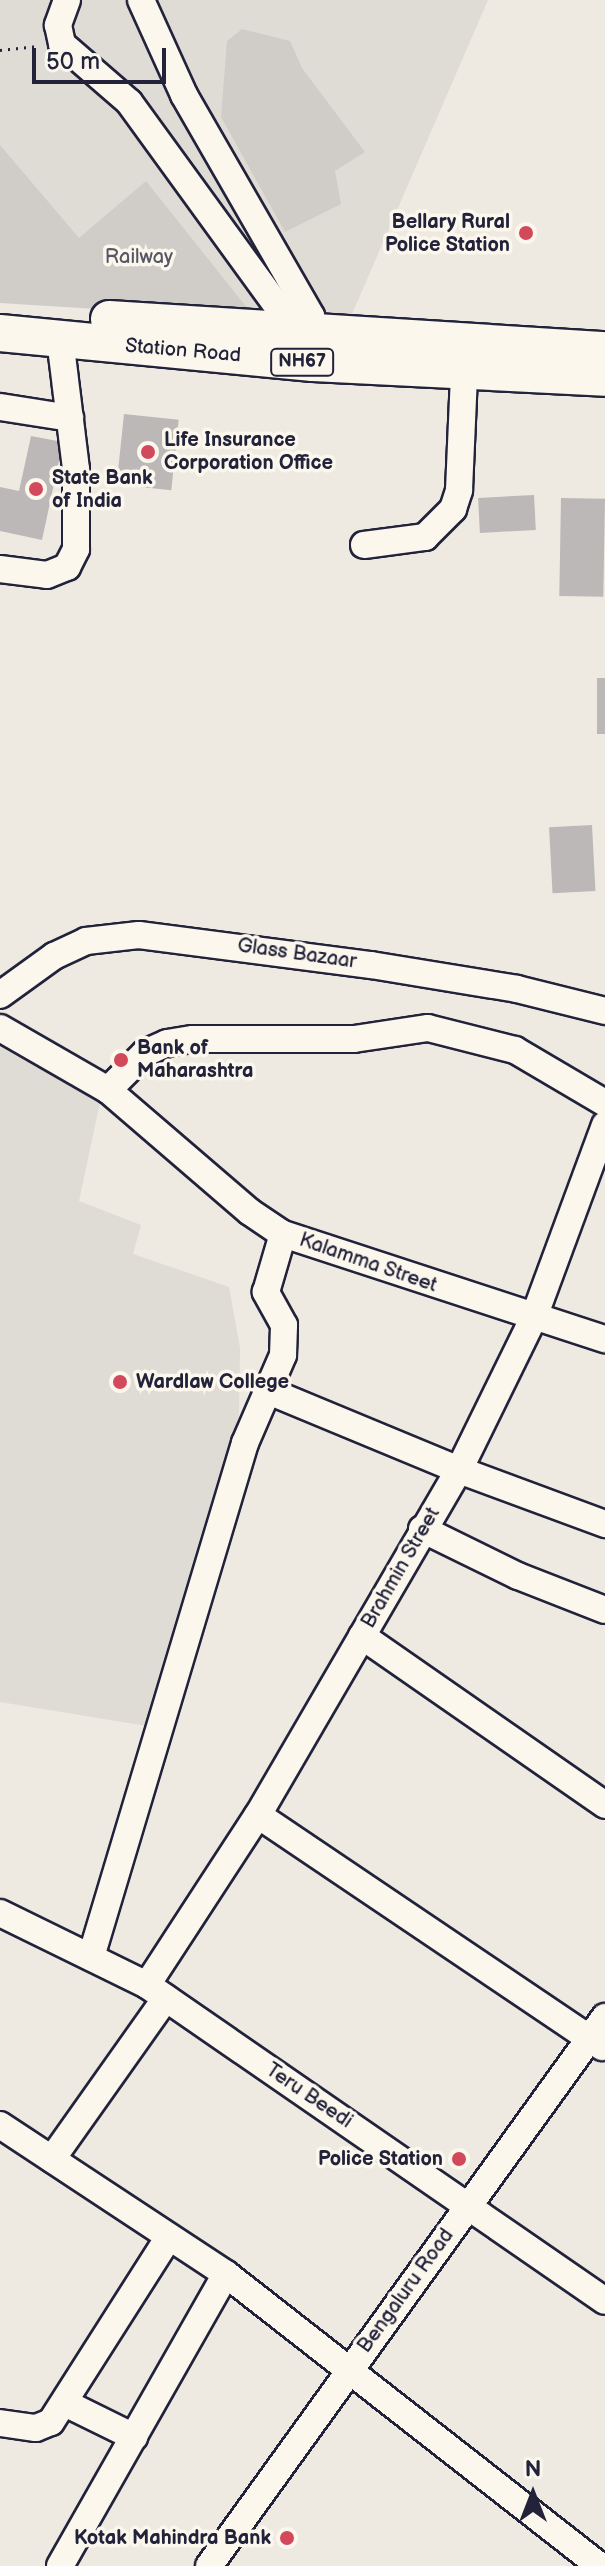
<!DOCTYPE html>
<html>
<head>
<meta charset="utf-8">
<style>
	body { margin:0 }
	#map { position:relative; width:605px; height:2566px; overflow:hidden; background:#eeeae2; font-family:"Balsamiq Sans",sans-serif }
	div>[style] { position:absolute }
	.built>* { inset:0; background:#dfdbd5 }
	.green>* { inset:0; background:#d0cdc9 }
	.building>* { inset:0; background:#bcb8b8; transform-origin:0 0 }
	.path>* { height:3px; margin-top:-1.5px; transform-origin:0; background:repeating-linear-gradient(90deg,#22223b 0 2px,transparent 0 8px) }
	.roads { filter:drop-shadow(2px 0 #22223b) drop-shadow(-2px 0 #22223b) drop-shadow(0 2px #22223b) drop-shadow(0 -2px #22223b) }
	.minor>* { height:26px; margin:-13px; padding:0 13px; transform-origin:13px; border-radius:13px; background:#fbf7ec }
	.highway>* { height:36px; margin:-18px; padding:0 18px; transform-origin:18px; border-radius:18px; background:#fbf7ec }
	.dots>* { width:22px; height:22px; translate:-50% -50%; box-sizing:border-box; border:4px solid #fbf7ec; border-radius:50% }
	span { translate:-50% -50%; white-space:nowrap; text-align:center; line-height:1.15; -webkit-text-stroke:7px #fbf7ec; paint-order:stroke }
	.shield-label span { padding:2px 6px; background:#fbf7ec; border:2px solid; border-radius:6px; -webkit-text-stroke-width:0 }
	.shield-label { font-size:18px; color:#22223b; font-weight:700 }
	.poi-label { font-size:20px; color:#22223b; font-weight:700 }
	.right { translate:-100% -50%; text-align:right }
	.left { translate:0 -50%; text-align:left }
	.park-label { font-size:20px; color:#565566 }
	.street-label { font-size:20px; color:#22223b }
	.north { position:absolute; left:493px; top:2454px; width:80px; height:80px; -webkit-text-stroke:6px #fbf7ec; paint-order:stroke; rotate:0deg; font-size:22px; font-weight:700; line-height:32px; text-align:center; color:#22223b }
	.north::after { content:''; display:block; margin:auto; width:28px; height:36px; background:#22223b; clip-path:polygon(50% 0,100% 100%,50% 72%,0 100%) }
	.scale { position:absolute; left:32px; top:48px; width:134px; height:36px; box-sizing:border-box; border:4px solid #22223b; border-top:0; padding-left:10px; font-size:24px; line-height:28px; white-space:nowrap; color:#22223b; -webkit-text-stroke:6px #fbf7ec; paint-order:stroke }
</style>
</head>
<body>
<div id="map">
	<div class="built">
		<div style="clip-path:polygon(0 0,488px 0,349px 321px,0 302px)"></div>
		<div style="clip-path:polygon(0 1047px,100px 1102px,79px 1201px,141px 1225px,133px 1254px,229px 1287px,240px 1348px,239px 1415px,147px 1726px,0 1702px)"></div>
	</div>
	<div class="green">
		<div style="clip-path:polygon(242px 29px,290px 41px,302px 68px,365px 152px,335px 171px,341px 204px,285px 232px,221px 117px,227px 41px)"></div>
		<div style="clip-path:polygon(0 145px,79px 238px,146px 181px,256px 319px,0 303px)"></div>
	</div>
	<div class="building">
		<div style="left:124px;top:414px;width:55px;height:71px;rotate:6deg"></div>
		<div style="clip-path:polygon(31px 436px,63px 442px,42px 540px,0 531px,0 487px,19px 491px)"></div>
		<div style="left:534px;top:495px;width:35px;height:56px;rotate:87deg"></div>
		<div style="left:561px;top:498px;width:44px;height:98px;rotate:1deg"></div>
		<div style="left:597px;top:678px;width:8px;height:56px"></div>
		<div style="left:592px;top:825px;width:66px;height:43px;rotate:87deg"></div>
	</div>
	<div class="path">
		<div style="left:0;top:50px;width:38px;rotate:-6deg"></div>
	</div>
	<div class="roads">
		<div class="minor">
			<div style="left:67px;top:0;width:27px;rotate:110deg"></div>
			<div style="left:58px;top:25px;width:19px;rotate:78deg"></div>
			<div style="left:62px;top:44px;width:89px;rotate:40.9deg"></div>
			<div style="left:129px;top:102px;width:267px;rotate:54deg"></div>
			<div style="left:286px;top:318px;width:26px;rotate:37deg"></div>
			<div style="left:141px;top:0;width:104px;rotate:65.6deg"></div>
			<div style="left:184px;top:95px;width:255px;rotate:60.1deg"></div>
			<div style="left:311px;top:316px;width:28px;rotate:94deg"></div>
			<div style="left:0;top:407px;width:71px;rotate:8.9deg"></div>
			<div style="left:364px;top:545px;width:62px;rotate:-7.5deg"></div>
			<div style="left:425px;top:537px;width:40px;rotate:-45deg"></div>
			<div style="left:453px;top:509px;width:20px;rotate:-72deg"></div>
			<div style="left:459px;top:490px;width:116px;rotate:-87.5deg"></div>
			<div style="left:0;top:569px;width:47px;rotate:7.3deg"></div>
			<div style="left:47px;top:575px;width:22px;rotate:-22deg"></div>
			<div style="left:67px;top:567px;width:20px;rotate:-63deg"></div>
			<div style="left:76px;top:549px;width:80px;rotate:-90deg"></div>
			<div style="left:76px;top:469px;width:131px;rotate:-97deg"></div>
			<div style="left:0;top:995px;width:67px;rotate:-35.8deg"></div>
			<div style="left:54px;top:956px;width:35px;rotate:-25deg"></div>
			<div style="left:86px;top:941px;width:53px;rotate:-6.5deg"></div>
			<div style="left:139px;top:935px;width:234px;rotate:7.4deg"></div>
			<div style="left:371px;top:965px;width:148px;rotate:9.3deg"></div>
			<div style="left:517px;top:989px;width:91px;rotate:14deg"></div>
			<div style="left:0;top:1028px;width:125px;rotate:29.9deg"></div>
			<div style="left:108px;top:1090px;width:187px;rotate:40.7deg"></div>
			<div style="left:250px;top:1212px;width:40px;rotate:34deg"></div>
			<div style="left:283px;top:1234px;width:339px;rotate:18.1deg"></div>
			<div style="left:108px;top:1090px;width:52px;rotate:-45deg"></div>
			<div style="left:145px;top:1053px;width:24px;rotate:-24deg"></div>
			<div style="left:167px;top:1043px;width:26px;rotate:-9deg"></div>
			<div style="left:193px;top:1039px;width:161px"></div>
			<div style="left:354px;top:1039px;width:75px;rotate:-8.5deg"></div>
			<div style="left:428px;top:1028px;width:90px;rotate:14.2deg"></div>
			<div style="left:515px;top:1050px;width:104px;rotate:30.5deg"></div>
			<div style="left:266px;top:1390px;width:209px;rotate:22.5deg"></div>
			<div style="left:459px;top:1470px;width:156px;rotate:20.3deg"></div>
			<div style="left:422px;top:1529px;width:107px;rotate:26.1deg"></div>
			<div style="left:518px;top:1576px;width:93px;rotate:21.3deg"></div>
			<div style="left:362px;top:1636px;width:296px;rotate:34.8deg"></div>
			<div style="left:258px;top:1815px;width:415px;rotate:34deg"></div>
			<div style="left:0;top:1913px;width:164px;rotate:26.1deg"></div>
			<div style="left:147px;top:1985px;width:556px;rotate:34.6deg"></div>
			<div style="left:91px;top:1957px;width:537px;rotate:-73.32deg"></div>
			<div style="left:245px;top:1443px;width:96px;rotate:-66.6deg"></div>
			<div style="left:283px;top:1355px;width:30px;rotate:-88deg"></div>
			<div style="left:284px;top:1325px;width:38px;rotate:-119deg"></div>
			<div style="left:266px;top:1292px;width:60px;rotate:-73.7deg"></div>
			<div style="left:147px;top:1985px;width:203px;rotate:-56.9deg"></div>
			<div style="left:258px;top:1815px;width:399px;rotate:-59.8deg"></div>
			<div style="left:459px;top:1470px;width:170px;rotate:-63.9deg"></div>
			<div style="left:534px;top:1317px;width:205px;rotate:-69.7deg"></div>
			<div style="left:0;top:2125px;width:271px;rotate:33.4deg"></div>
			<div style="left:226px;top:2274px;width:474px;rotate:38deg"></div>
			<div style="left:52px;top:2159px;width:197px;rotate:-54.7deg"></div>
			<div style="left:67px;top:2404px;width:75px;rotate:26.2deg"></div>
			<div style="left:0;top:2423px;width:36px;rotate:8deg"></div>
			<div style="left:36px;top:2428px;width:16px;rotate:-22deg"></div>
			<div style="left:51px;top:2422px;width:219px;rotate:-57.5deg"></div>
			<div style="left:60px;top:2566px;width:336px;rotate:-60.4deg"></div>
			<div style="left:209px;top:2566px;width:677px;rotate:-54.2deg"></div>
		</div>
		<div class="highway">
			<div style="left:109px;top:319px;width:497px;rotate:3.6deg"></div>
			<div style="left:0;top:333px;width:314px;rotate:5.5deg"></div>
			<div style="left:313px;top:363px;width:292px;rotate:2.9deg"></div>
		</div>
	</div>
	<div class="dots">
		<div style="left:526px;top:233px;background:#d1495b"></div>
		<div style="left:148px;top:452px;background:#d1495b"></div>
		<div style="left:36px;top:489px;background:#d1495b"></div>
		<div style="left:121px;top:1060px;background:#d1495b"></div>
		<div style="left:120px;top:1382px;background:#d1495b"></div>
		<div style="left:459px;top:2159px;background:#d1495b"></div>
		<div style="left:287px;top:2538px;background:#d1495b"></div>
	</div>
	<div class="shield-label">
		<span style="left:302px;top:362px">NH67</span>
	</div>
	<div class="poi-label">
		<span class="right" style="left:510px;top:234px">Bellary Rural<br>Police Station</span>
		<span class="left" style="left:164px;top:452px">Life Insurance<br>Corporation Office</span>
		<span class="left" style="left:52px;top:490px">State Bank<br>of India</span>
		<span class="left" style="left:137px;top:1060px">Bank of<br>Maharashtra</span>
		<span class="left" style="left:136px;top:1382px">Wardlaw College</span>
		<span class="right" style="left:443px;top:2159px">Police Station</span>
		<span class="right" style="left:271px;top:2538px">Kotak Mahindra Bank</span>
	</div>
	<div class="park-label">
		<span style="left:139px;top:257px">Railway</span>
	</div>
	<div class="street-label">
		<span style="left:183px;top:351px;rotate:5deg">Station Road</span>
		<span style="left:297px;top:954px;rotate:8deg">Glass Bazaar</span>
		<span style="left:368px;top:1263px;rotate:19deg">Kalamma Street</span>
		<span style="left:401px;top:1568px;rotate:-60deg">Brahmin Street</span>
		<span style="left:309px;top:2096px;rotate:34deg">Teru Beedi</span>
		<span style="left:406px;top:2291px;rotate:-54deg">Bengaluru Road</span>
	</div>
	<div class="north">N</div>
	<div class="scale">50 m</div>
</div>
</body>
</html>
